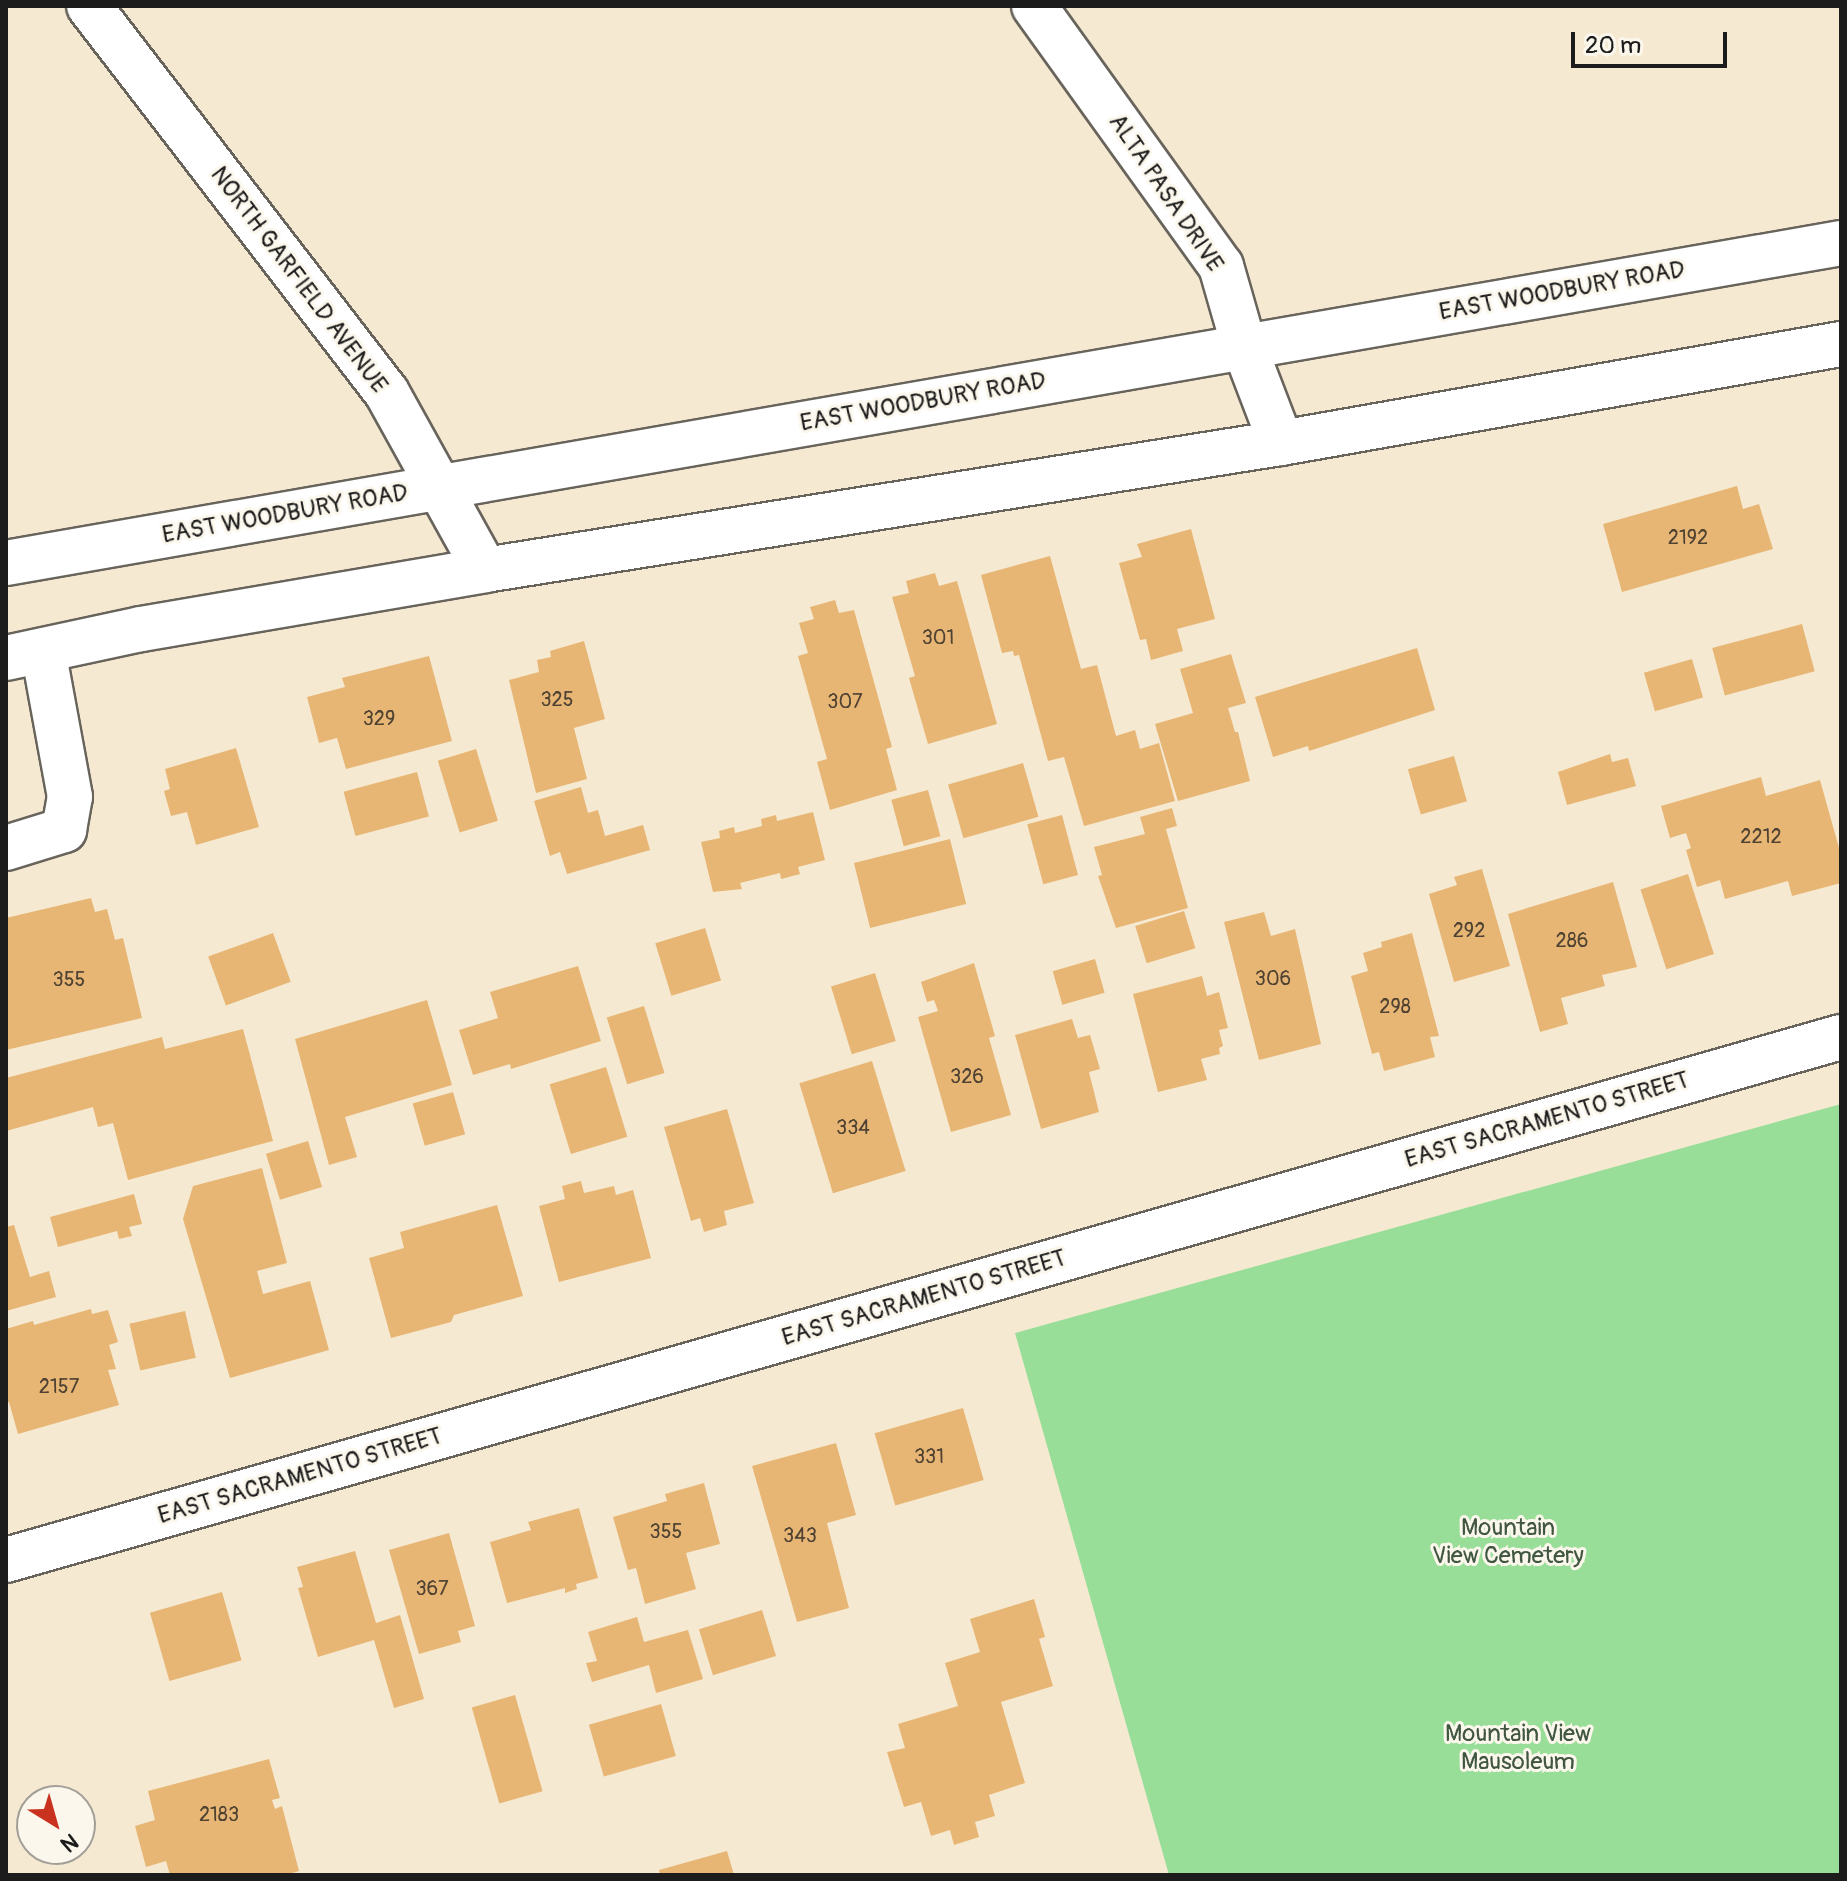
<!DOCTYPE html>
<html>
<head>
<meta charset="utf-8">
<style>
	body { margin:0 }
	#map { position:relative; width:1847px; height:1881px; overflow:hidden; background:#f6e9d2; font-family:Pangolin,sans-serif }
	div>[style] { position:absolute }
	.green>* { inset:0; background:#98de98 }
	.building>* { inset:0; background:#e7b674; transform-origin:0 0 }
	.roads { filter:drop-shadow(2px 0 #68645c) drop-shadow(-2px 0 #68645c) drop-shadow(0 2px #68645c) drop-shadow(0 -2px #68645c) }
	.minor>* { height:44px; margin:-22px; padding:0 22px; transform-origin:22px; border-radius:22px; background:#fff }
	.major>* { height:44px; margin:-22px; padding:0 22px; transform-origin:22px; border-radius:22px; background:#fff }
	span { translate:-50% -50%; white-space:nowrap; text-align:center; line-height:1.15; -webkit-text-stroke:6px #fbf7ec; paint-order:stroke }
	.number-label { font-size:20px; color:#4f4232 }
	.number-label span { -webkit-text-stroke-width:0 }
	.street-label { font-size:24px; color:#1c1c1c }
	.park-label { font-size:24px; color:#415641 }
	.frame { position:absolute; inset:0; border:8px solid #1c1c1c; pointer-events:none }
	.north { position:absolute; left:16px; top:1785px; width:80px; height:80px; box-sizing:border-box; background:#fbf7ec; border:2px solid #a29f99; border-radius:50%; rotate:143deg; font-size:22px; font-weight:700; line-height:32px; text-align:center; color:#1c1c1c }
	.north::after { content:''; display:block; margin:auto; width:28px; height:36px; background:#c8321e; clip-path:polygon(50% 0,100% 100%,50% 72%,0 100%) }
	.scale { position:absolute; left:1571px; top:32px; width:156px; height:36px; box-sizing:border-box; border:4px solid #1c1c1c; border-top:0; padding-left:10px; font-size:24px; line-height:28px; white-space:nowrap; color:#1c1c1c; -webkit-text-stroke:6px #fbf7ec; paint-order:stroke }
</style>
</head>
<body>
<div id="map">
	<div class="green">
		<div style="clip-path:polygon(1841px 1104px,1841px 1875px,1169px 1875px,1015px 1333px)"></div>
	</div>
	<div class="building">
		<div style="clip-path:polygon(1737px 486px,1743px 509px,1759px 504px,1773px 549px,1622px 592px,1603px 524px)"></div>
		<div style="clip-path:polygon(1191px 529px,1215px 619px,1177px 629px,1183px 651px,1151px 660px,1146px 639px,1140px 640px,1119px 563px,1142px 557px,1137px 544px)"></div>
		<div style="clip-path:polygon(1050px 556px,1081px 669px,1097px 665px,1116px 736px,1135px 730px,1140px 749px,1159px 743px,1175px 801px,1084px 826px,1064px 757px,1048px 761px,1019px 655px,1014px 656px,1013px 651px,1002px 653px,981px 575px)"></div>
		<div style="clip-path:polygon(935px 573px,939px 586px,957px 581px,997px 724px,928px 744px,909px 678px,915px 676px,892px 597px,909px 593px,906px 581px)"></div>
		<div style="clip-path:polygon(835px 600px,839px 613px,854px 610px,892px 747px,886px 749px,897px 790px,830px 810px,817px 762px,827px 759px,798px 656px,808px 653px,799px 623px,814px 619px,810px 607px)"></div>
		<div style="left:1802px;top:624px;width:49px;height:93px;rotate:75deg"></div>
		<div style="clip-path:polygon(584px 641px,605px 719px,574px 728px,587px 779px,536px 793px,509px 680px,539px 672px,537px 660px,551px 657px,550px 651px)"></div>
		<div style="clip-path:polygon(1417px 648px,1435px 710px,1309px 751px,1308px 746px,1273px 757px,1255px 697px)"></div>
		<div style="clip-path:polygon(1231px 654px,1246px 703px,1228px 708px,1235px 732px,1238px 732px,1250px 781px,1178px 801px,1155px 724px,1193px 713px,1180px 669px)"></div>
		<div style="clip-path:polygon(429px 656px,452px 741px,346px 769px,337px 738px,319px 743px,307px 697px,345px 687px,342px 678px)"></div>
		<div style="left:1692px;top:659px;width:40px;height:50px;rotate:74deg"></div>
		<div style="clip-path:polygon(236px 748px,259px 827px,196px 845px,187px 812px,171px 816px,164px 791px,170px 789px,165px 769px)"></div>
		<div style="left:476px;top:749px;width:75px;height:40px;rotate:73deg"></div>
		<div style="clip-path:polygon(1610px 754px,1612px 762px,1628px 758px,1636px 786px,1567px 805px,1558px 772px)"></div>
		<div style="left:1454px;top:756px;width:47px;height:48px;rotate:74deg"></div>
		<div style="left:1023px;top:763px;width:56px;height:78px;rotate:74deg"></div>
		<div style="left:417px;top:772px;width:46px;height:76px;rotate:75deg"></div>
		<div style="clip-path:polygon(1761px 777px,1766px 796px,1820px 780px,1841px 855px,1841px 883px,1792px 896px,1788px 881px,1725px 899px,1720px 880px,1697px 887px,1686px 850px,1691px 848px,1686px 833px,1670px 838px,1661px 806px)"></div>
		<div style="clip-path:polygon(581px 787px,588px 813px,598px 810px,605px 836px,643px 825px,650px 850px,567px 874px,560px 852px,550px 856px,534px 801px)"></div>
		<div style="left:928px;top:790px;width:48px;height:38px;rotate:75deg"></div>
		<div style="clip-path:polygon(1172px 808px,1177px 826px,1166px 829px,1188px 908px,1116px 928px,1098px 876px,1102px 875px,1094px 847px,1145px 834px,1140px 817px)"></div>
		<div style="clip-path:polygon(813px 812px,825px 860px,798px 867px,800px 874px,781px 879px,780px 873px,740px 883px,742px 889px,713px 892px,701px 842px,720px 838px,719px 831px,734px 827px,735px 833px,762px 826px,761px 819px,776px 815px,777px 821px)"></div>
		<div style="left:1062px;top:815px;width:62px;height:36px;rotate:75deg"></div>
		<div style="left:950px;top:839px;width:67px;height:99px;rotate:76deg"></div>
		<div style="clip-path:polygon(1482px 869px,1510px 966px,1454px 982px,1429px 894px,1457px 885px,1454px 877px)"></div>
		<div style="left:1688px;top:874px;width:84px;height:50px;rotate:72deg"></div>
		<div style="clip-path:polygon(1613px 882px,1637px 967px,1602px 975px,1605px 986px,1561px 998px,1568px 1024px,1540px 1032px,1508px 914px)"></div>
		<div style="clip-path:polygon(91px 898px,95px 912px,107px 909px,115px 940px,123px 938px,142px 1018px,6px 1050px,6px 918px)"></div>
		<div style="left:1184px;top:911px;width:39px;height:51px;rotate:73deg"></div>
		<div style="clip-path:polygon(1264px 912px,1271px 936px,1295px 929px,1321px 1044px,1259px 1060px,1224px 922px)"></div>
		<div style="left:705px;top:928px;width:55px;height:52px;rotate:73deg"></div>
		<div style="left:273px;top:933px;width:52px;height:69px;rotate:70deg"></div>
		<div style="clip-path:polygon(1412px 933px,1439px 1036px,1430px 1037px,1435px 1057px,1384px 1071px,1379px 1052px,1372px 1054px,1351px 976px,1368px 971px,1363px 953px,1382px 947px,1381px 942px)"></div>
		<div style="left:1095px;top:959px;width:35px;height:44px;rotate:74deg"></div>
		<div style="clip-path:polygon(974px 963px,995px 1036px,989px 1038px,1011px 1115px,951px 1132px,918px 1017px,938px 1011px,934px 1000px,927px 1002px,921px 982px)"></div>
		<div style="clip-path:polygon(578px 966px,601px 1041px,511px 1069px,510px 1064px,473px 1075px,459px 1030px,498px 1018px,490px 992px)"></div>
		<div style="left:875px;top:973px;width:71px;height:46px;rotate:73deg"></div>
		<div style="clip-path:polygon(1202px 976px,1207px 996px,1219px 992px,1228px 1028px,1219px 1030px,1223px 1046px,1219px 1048px,1220px 1054px,1201px 1059px,1207px 1080px,1158px 1092px,1133px 994px)"></div>
		<div style="clip-path:polygon(427px 1000px,452px 1085px,345px 1117px,357px 1157px,329px 1165px,295px 1039px)"></div>
		<div style="left:644px;top:1006px;width:70px;height:39px;rotate:73deg"></div>
		<div style="clip-path:polygon(1072px 1019px,1078px 1038px,1090px 1035px,1100px 1069px,1089px 1072px,1099px 1112px,1041px 1129px,1015px 1035px)"></div>
		<div style="clip-path:polygon(243px 1029px,273px 1141px,128px 1180px,113px 1123px,98px 1127px,93px 1107px,6px 1131px,6px 1078px,162px 1037px,165px 1049px)"></div>
		<div style="left:872px;top:1061px;width:115px;height:76px;rotate:73deg"></div>
		<div style="left:606px;top:1067px;width:73px;height:59px;rotate:73deg"></div>
		<div style="left:453px;top:1092px;width:44px;height:42px;rotate:74deg"></div>
		<div style="clip-path:polygon(727px 1109px,754px 1203px,724px 1211px,727px 1225px,704px 1232px,700px 1218px,691px 1221px,664px 1127px)"></div>
		<div style="left:308px;top:1141px;width:48px;height:44px;rotate:73deg"></div>
		<div style="clip-path:polygon(262px 1168px,287px 1263px,257px 1271px,263px 1294px,310px 1281px,329px 1350px,230px 1378px,183px 1219px,193px 1186px)"></div>
		<div style="clip-path:polygon(581px 1181px,584px 1193px,614px 1186px,616px 1195px,633px 1190px,651px 1258px,559px 1282px,539px 1206px,565px 1199px,562px 1186px)"></div>
		<div style="clip-path:polygon(134px 1194px,142px 1224px,129px 1227px,132px 1236px,119px 1239px,117px 1231px,58px 1247px,50px 1217px)"></div>
		<div style="clip-path:polygon(497px 1205px,523px 1296px,454px 1315px,451px 1322px,391px 1338px,369px 1258px,404px 1248px,400px 1232px)"></div>
		<div style="clip-path:polygon(14px 1225px,30px 1277px,49px 1271px,56px 1297px,6px 1311px,6px 1227px)"></div>
		<div style="clip-path:polygon(91px 1309px,92px 1314px,108px 1310px,118px 1342px,109px 1345px,116px 1369px,108px 1370px,119px 1405px,18px 1434px,9px 1402px,6px 1403px,6px 1329px,33px 1321px,34px 1325px)"></div>
		<div style="left:185px;top:1311px;width:48px;height:57px;rotate:77deg"></div>
		<div style="left:963px;top:1408px;width:75px;height:92px;rotate:74deg"></div>
		<div style="clip-path:polygon(836px 1443px,856px 1515px,827px 1523px,849px 1608px,797px 1622px,752px 1466px)"></div>
		<div style="clip-path:polygon(704px 1483px,720px 1544px,686px 1553px,696px 1589px,645px 1604px,636px 1568px,628px 1570px,613px 1517px,667px 1501px,665px 1494px)"></div>
		<div style="clip-path:polygon(579px 1508px,598px 1578px,576px 1584px,577px 1589px,565px 1593px,565px 1588px,507px 1603px,490px 1542px,531px 1530px,528px 1522px)"></div>
		<div style="clip-path:polygon(449px 1533px,475px 1626px,458px 1631px,461px 1642px,419px 1654px,389px 1550px)"></div>
		<div style="clip-path:polygon(355px 1551px,376px 1623px,400px 1615px,424px 1699px,394px 1708px,374px 1640px,318px 1657px,298px 1588px,303px 1587px,297px 1567px)"></div>
		<div style="left:222px;top:1592px;width:71px;height:75px;rotate:74deg"></div>
		<div style="clip-path:polygon(1034px 1599px,1045px 1637px,1039px 1639px,1053px 1686px,1001px 1702px,1025px 1783px,989px 1795px,995px 1816px,975px 1822px,979px 1837px,954px 1845px,950px 1830px,931px 1836px,921px 1802px,904px 1807px,887px 1752px,905px 1748px,898px 1724px,958px 1706px,945px 1663px,980px 1652px,970px 1619px)"></div>
		<div style="left:762px;top:1610px;width:48px;height:66px;rotate:73deg"></div>
		<div style="clip-path:polygon(637px 1617px,644px 1642px,688px 1630px,703px 1679px,656px 1693px,649px 1665px,592px 1682px,586px 1663px,597px 1661px,588px 1632px)"></div>
		<div style="left:515px;top:1695px;width:100px;height:45px;rotate:74deg"></div>
		<div style="left:661px;top:1704px;width:54px;height:75px;rotate:74deg"></div>
		<div style="clip-path:polygon(269px 1759px,280px 1798px,272px 1800px,275px 1809px,282px 1806px,299px 1871px,285px 1875px,170px 1875px,166px 1861px,146px 1867px,135px 1826px,155px 1820px,148px 1791px)"></div>
		<div style="clip-path:polygon(727px 1851px,734px 1875px,660px 1875px,659px 1870px)"></div>
	</div>
	<div class="roads">
		<div class="minor">
			<div style="left:89px;top:6px;width:488px;rotate:52.4deg"></div>
			<div style="left:387px;top:393px;width:202px;rotate:61deg"></div>
			<div style="left:1034px;top:6px;width:320px;rotate:54.3deg"></div>
			<div style="left:1221px;top:266px;width:83px;rotate:74deg"></div>
			<div style="left:1244px;top:346px;width:104px;rotate:69.1deg"></div>
			<div style="left:6px;top:848px;width:61px;rotate:-17.2deg"></div>
			<div style="left:64px;top:830px;width:34px;rotate:-80deg"></div>
			<div style="left:70px;top:797px;width:149px;rotate:-100.4deg"></div>
			<div style="left:6px;top:1560px;width:1908px;rotate:-15.91deg"></div>
		</div>
		<div class="major">
			<div style="left:6px;top:563px;width:1863px;rotate:-9.89deg"></div>
			<div style="left:6px;top:658px;width:138px;rotate:-12.1deg"></div>
			<div style="left:141px;top:629px;width:349px;rotate:-9.7deg"></div>
			<div style="left:485px;top:570px;width:806px;rotate:-9.07deg"></div>
			<div style="left:1281px;top:443px;width:569px;rotate:-10.03deg"></div>
		</div>
	</div>
	<div class="number-label">
		<span style="left:1688px;top:537px">2192</span>
		<span style="left:938px;top:637px">301</span>
		<span style="left:557px;top:699px">325</span>
		<span style="left:845px;top:701px">307</span>
		<span style="left:379px;top:718px">329</span>
		<span style="left:1761px;top:836px">2212</span>
		<span style="left:1469px;top:930px">292</span>
		<span style="left:1572px;top:940px">286</span>
		<span style="left:1273px;top:978px">306</span>
		<span style="left:69px;top:979px">355</span>
		<span style="left:1395px;top:1006px">298</span>
		<span style="left:967px;top:1076px">326</span>
		<span style="left:853px;top:1127px">334</span>
		<span style="left:59px;top:1386px">2157</span>
		<span style="left:929px;top:1456px">331</span>
		<span style="left:666px;top:1531px">355</span>
		<span style="left:800px;top:1535px">343</span>
		<span style="left:432px;top:1588px">367</span>
		<span style="left:219px;top:1814px">2183</span>
	</div>
	<div class="street-label">
		<span style="left:1166px;top:193px;rotate:56deg">ALTA PASA DRIVE</span>
		<span style="left:299px;top:280px;rotate:53deg">NORTH GARFIELD AVENUE</span>
		<span style="left:1562px;top:291px;rotate:-10deg">EAST WOODBURY ROAD</span>
		<span style="left:923px;top:402px;rotate:-10deg">EAST WOODBURY ROAD</span>
		<span style="left:285px;top:514px;rotate:-10deg">EAST WOODBURY ROAD</span>
		<span style="left:1547px;top:1120px;rotate:-16deg">EAST SACRAMENTO STREET</span>
		<span style="left:924px;top:1298px;rotate:-16deg">EAST SACRAMENTO STREET</span>
		<span style="left:300px;top:1476px;rotate:-16deg">EAST SACRAMENTO STREET</span>
	</div>
	<div class="park-label">
		<span style="left:1508px;top:1542px">Mountain<br>View Cemetery</span>
		<span style="left:1518px;top:1748px">Mountain View<br>Mausoleum</span>
	</div>
	<div class="frame"></div>
	<div class="north">N</div>
	<div class="scale">20 m</div>
</div>
</body>
</html>
